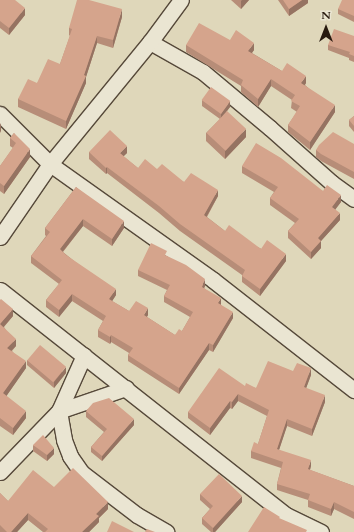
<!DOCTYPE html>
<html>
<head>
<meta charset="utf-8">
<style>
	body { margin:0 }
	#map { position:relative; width:354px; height:532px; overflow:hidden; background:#dfd7ba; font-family:Cardo,serif }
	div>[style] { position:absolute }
	.roads { filter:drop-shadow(1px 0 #56493a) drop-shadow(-1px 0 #56493a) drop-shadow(0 1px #56493a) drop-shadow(0 -1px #56493a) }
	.minor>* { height:15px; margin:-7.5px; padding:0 7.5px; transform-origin:7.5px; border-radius:7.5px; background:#eae5d2 }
	.wall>* { inset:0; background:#b78d78 }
	.shaded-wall>* { inset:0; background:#957362 }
	.building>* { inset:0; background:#d5a48c; transform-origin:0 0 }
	span { translate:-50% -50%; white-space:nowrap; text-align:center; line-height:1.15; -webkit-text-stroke:4px #eae5d2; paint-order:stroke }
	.north { position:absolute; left:306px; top:8px; width:40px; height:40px; -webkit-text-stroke:3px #eae5d2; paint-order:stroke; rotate:0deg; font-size:11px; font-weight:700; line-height:16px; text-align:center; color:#281a0f }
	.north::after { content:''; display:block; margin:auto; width:14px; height:18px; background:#281a0f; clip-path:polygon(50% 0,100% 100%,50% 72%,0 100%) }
</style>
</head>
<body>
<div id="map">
	<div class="roads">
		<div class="minor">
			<div style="left:150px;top:42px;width:61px;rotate:29.5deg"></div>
			<div style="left:203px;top:72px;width:87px;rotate:39.9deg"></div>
			<div style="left:270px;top:128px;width:83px;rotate:41.6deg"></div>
			<div style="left:332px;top:183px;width:27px;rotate:36deg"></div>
			<div style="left:0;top:114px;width:71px;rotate:45deg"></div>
			<div style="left:50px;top:164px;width:200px;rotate:35.4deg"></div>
			<div style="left:213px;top:280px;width:179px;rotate:38deg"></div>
			<div style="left:0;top:237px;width:88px;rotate:-55.6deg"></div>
			<div style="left:50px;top:164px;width:158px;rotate:-50.7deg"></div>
			<div style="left:150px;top:42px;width:52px;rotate:-53.6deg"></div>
			<div style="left:0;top:290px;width:364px;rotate:38.2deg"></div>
			<div style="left:286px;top:515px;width:39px;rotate:26deg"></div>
			<div style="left:126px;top:388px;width:71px;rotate:161.1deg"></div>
			<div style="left:59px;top:411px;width:29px;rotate:80deg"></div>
			<div style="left:64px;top:440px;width:17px;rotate:69deg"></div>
			<div style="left:70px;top:456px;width:21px;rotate:55deg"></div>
			<div style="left:82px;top:473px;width:69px;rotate:37.4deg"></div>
			<div style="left:137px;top:515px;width:34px;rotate:30deg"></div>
			<div style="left:0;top:472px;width:85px;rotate:-46deg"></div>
			<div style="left:59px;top:411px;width:61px;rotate:-65.9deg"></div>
		</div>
	</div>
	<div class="wall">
		<div style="clip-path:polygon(0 0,25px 15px,9px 35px,0 28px)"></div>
		<div style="clip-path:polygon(231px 0,249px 0,241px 9px)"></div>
		<div style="clip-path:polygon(278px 0,308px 0,308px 3px,289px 16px)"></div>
		<div style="clip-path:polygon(354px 0,354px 22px,338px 14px,338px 9px)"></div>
		<div style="clip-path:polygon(122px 17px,113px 48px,97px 43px,86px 77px,86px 83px,66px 129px,18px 107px,18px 99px,60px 64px,70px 36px,69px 35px,69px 28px)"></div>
		<div style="clip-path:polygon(354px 36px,354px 62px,349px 60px,349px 58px,328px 50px,328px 45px)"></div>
		<div style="clip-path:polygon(230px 40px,254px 50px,252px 53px,282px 71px,306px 83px,305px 85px,335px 112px,310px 150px,288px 132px,288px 125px,297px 112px,291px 108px,292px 100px,271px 86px,258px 107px,241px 92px,241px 86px,186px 52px,186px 45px)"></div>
		<div style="clip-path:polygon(202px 100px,230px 107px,226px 112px,246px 137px,225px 159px,206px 141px,206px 133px,220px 119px,202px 106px)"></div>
		<div style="clip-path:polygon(354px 116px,354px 132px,349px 126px,349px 120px)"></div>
		<div style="clip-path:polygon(14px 133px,30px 157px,4px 194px,0 191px,0 166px,13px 148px,10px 146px,10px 138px)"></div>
		<div style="clip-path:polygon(354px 144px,354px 179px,321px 161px,316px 157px,316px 150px)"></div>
		<div style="clip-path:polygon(89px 152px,127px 153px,123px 156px,138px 168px,157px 169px,184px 182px,218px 196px,207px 217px,225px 231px,286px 261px,260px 296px,242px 282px,242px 275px,180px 231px,159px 213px,107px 173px,106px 174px,89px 159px)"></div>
		<div style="clip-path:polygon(242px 166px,323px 191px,341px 202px,335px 209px,340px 220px,321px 241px,321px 248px,311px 259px,288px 238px,288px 231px,295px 223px,270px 205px,270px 198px,274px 192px,242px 173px)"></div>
		<div style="clip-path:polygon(76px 187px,124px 228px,112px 246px,83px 226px,63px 252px,116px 295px,112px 301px,129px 311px,148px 315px,147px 317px,175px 335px,182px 331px,190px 317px,164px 302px,164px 296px,167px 290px,138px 276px,138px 270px,167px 256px,205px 286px,204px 288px,221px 304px,221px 305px,233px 318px,213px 352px,209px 350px,179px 394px,128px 361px,128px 355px,129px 353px,111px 342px,110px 344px,98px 337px,98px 330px,103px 321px,72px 301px,59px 317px,46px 307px,46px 300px,59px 284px,31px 263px,31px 256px,46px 236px,45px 235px,45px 228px)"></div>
		<div style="clip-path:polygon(0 300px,13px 316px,4px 327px,16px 346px,12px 351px,26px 368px,6px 396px,26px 418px,13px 435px,0 426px)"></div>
		<div style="clip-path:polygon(27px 360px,66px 373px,54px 388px,27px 365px)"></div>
		<div style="clip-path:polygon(293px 371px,311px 375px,306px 388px,325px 402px,312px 436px,287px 426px,279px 450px,311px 466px,310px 470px,354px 486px,354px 519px,334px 509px,331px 516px,308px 507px,308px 500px,277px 490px,277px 484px,281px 468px,251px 458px,251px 451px,258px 444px,267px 416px,238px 401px,232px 409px,230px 408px,210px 435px,188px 418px,188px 412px,245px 386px,256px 388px)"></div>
		<div style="clip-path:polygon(86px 411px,134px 425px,102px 461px,91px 452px,91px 447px,104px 432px,86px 417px)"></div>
		<div style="clip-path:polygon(33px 445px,54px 454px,47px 461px,33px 451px)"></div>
		<div style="clip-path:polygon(54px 487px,108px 509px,99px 518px,99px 522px,89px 532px,43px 532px,28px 520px,17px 532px,0 532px,0 493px,8px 501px)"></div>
		<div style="clip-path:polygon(200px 494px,242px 502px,215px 532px,211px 532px,202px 524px,202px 518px,210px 509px,200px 500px)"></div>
	</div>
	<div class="shaded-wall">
		<div style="clip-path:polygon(242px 0,249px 0,241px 9px,241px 1px)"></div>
		<div style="clip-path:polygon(302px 0,308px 0,308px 3px,289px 16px,289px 9px)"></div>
		<div style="clip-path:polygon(25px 8px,25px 15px,9px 35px,9px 28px)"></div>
		<div style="clip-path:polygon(122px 9px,122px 17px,113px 48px,113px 40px)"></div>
		<div style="clip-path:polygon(97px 36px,97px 43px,86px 77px,86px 83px,66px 129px,66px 121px,84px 75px)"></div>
		<div style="clip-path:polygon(254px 43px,254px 50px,248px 58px,248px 51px)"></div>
		<div style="clip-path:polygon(306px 76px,306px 83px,301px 90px,301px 83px)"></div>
		<div style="clip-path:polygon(271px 79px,271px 86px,258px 107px,258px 99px)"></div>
		<div style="clip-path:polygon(230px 101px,230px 107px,221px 119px,221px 114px)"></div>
		<div style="clip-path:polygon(335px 105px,335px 112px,310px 150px,310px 142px)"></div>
		<div style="clip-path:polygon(1px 123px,1px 131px,0 133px,0 125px)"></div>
		<div style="clip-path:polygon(246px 129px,246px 137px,225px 159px,225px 151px)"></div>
		<div style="clip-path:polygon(127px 146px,127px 153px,120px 160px,120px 153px)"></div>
		<div style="clip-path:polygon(30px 149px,30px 157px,4px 194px,4px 186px)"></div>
		<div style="clip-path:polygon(107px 167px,107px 173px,106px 174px,106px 168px)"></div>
		<div style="clip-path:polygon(218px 190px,218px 196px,204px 221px,204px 215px)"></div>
		<div style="clip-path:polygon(341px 195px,341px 202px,332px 214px,332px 207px)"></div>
		<div style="clip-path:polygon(340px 213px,340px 220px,321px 241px,321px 248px,311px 259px,311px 252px,318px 238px)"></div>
		<div style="clip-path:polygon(83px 219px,83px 226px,60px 255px,60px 249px)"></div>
		<div style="clip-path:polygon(124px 221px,124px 228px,112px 246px,112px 239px)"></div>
		<div style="clip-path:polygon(286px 254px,286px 261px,260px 296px,260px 289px)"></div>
		<div style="clip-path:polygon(205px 279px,205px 286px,202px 293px,202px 287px)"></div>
		<div style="clip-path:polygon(116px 289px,116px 295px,109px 306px,109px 299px)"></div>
		<div style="clip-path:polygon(72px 294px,72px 301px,59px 317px,59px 310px)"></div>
		<div style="clip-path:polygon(221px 298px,221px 304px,218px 310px,218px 303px)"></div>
		<div style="clip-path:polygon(148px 308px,148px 315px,144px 321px,144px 315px)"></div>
		<div style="clip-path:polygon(13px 309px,13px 316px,0 331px,0 324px)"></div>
		<div style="clip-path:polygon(233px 312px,233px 318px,213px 352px,213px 345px)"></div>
		<div style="clip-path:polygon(111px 335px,111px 342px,110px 344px,110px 337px)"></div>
		<div style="clip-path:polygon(16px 339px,16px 346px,7px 355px,7px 348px)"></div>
		<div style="clip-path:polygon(209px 343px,209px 350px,179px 394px,179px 388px)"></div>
		<div style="clip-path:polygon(26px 361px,26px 368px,3px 401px,3px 393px)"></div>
		<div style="clip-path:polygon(66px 367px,66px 373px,54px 388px,54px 382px)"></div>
		<div style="clip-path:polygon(311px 368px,311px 375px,304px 394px,304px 387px)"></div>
		<div style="clip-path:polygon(238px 394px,238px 401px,232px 409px,232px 402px)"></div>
		<div style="clip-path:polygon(325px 395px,325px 402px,312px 436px,312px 429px)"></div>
		<div style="clip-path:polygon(230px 401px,230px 408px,210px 435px,210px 428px)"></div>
		<div style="clip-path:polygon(26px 411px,26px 418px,13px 435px,13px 428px)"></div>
		<div style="clip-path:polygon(134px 419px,134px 425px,102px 461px,102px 456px)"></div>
		<div style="clip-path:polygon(287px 419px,287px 426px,277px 456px,277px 449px)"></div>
		<div style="clip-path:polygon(54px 448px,54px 454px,47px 461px,47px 455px)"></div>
		<div style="clip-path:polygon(311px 460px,311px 466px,308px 476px,308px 469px)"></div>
		<div style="clip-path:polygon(242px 496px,242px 502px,215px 532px,213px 532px,213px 528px)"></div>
		<div style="clip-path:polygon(108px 502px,108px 509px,99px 518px,99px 522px,89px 532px,82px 532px,96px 514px)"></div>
		<div style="clip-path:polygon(334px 502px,334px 509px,331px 516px,331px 509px)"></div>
		<div style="clip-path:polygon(28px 513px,28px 520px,17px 532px,11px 532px)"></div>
	</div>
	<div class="building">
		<div style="clip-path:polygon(0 0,15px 0,25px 8px,9px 28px,0 21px)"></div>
		<div style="clip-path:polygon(77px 0,89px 0,122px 9px,113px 40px,97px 36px,84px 75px,86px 76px,66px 121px,18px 99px,28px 79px,37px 83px,48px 59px,60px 64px,72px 29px,69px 28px)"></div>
		<div style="clip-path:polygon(283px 0,302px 0,289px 9px)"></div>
		<div style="clip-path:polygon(342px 0,354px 0,354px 16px,338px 9px)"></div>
		<div style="clip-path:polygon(199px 23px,230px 40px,236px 30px,254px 43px,248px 51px,282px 71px,287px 63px,306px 76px,301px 83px,335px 105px,310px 142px,288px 125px,300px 106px,291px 101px,295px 95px,271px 79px,258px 99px,241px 85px,243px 80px,186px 45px)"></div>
		<div style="clip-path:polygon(334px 29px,354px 36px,354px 56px,349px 54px,350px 52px,328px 45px)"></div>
		<div style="left:211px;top:87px;width:24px;height:16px;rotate:36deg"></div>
		<div style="left:227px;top:111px;width:26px;height:30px;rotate:43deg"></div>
		<div style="clip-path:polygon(354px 116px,354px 126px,349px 120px)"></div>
		<div style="clip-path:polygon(110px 130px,127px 146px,120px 153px,138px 168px,145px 159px,157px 169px,162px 164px,184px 182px,191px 173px,218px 190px,204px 215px,225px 231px,229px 225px,261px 249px,267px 240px,286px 254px,260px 289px,242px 276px,245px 270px,180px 224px,159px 206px,107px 167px,106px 168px,89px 152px)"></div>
		<div style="clip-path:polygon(333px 132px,354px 144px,354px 172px,321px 154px,316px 150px,319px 145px)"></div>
		<div style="clip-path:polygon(14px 133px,30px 149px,4px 186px,0 183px,0 166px,16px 143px,10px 138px)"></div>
		<div style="clip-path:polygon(256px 143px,281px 158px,323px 191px,327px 185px,341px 195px,332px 207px,340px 213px,318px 238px,321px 241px,311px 252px,288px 231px,299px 219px,270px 198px,278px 187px,242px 166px)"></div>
		<div style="clip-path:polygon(76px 187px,124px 221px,112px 239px,83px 219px,60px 249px,66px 255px,116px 289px,109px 299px,129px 311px,136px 301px,148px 308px,144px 315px,175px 335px,179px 329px,182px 331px,193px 312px,164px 296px,170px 285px,138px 270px,151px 243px,167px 251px,165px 255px,186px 265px,205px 279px,202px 287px,221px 298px,218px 303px,233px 312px,213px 345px,209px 343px,179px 388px,128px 355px,133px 348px,111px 335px,110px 337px,98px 330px,106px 316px,72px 294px,59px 310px,46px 300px,62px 280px,31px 256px,50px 232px,45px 228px)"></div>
		<div style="clip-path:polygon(1px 299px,13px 309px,0 324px,16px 339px,7px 348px,26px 361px,3px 393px,26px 411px,13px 428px,0 418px,0 300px)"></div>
		<div style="left:40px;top:345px;width:34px;height:20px;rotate:40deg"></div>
		<div style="clip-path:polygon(268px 361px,293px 371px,297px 363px,311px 368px,304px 387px,325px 395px,312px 429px,287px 419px,277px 449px,311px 460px,308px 469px,354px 486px,354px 512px,334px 502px,331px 509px,308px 500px,310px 494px,277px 484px,283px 462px,251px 451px,254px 442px,258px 444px,269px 410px,238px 394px,232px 402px,230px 401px,210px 428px,188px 412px,219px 368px,245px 386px,246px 383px,256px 388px)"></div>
		<div style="clip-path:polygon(109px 398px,134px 419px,102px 456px,91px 447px,107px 429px,86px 411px,93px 403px)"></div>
		<div style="clip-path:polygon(43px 435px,54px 448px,47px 455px,33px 445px)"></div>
		<div style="clip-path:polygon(73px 468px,108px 502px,96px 514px,99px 516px,82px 532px,45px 532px,48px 529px,28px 513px,11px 532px,7px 532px,0 525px,0 493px,8px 501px,33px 470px,54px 487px)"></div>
		<div style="clip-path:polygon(219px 474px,242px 496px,213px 528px,202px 518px,213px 506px,200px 494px)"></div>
		<div style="clip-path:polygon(264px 507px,280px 517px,279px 518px,307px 530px,306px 532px,248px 532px)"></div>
		<div style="clip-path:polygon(112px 521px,134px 532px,107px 532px)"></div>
		<div style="clip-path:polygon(147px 529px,155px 532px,145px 532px)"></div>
	</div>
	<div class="north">N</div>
</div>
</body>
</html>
